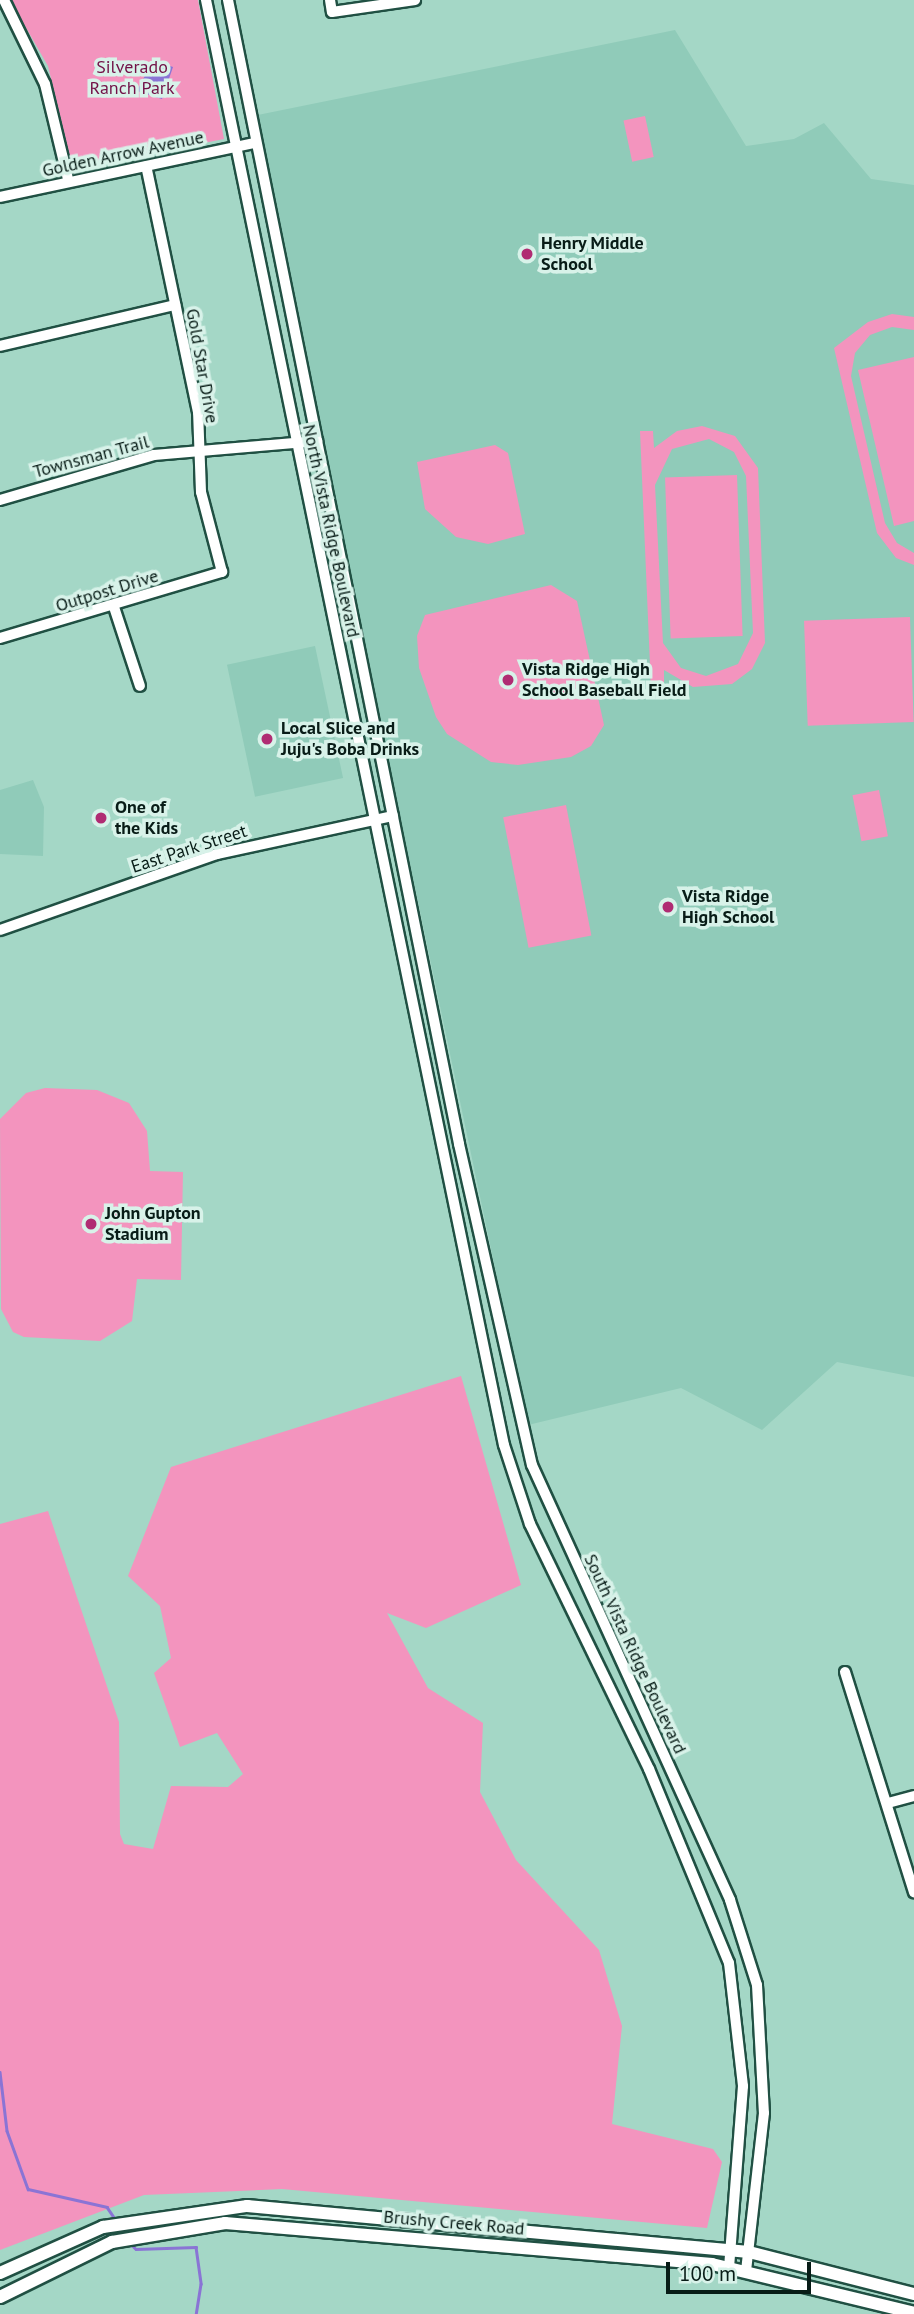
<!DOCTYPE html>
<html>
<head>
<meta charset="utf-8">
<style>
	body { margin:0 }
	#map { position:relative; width:914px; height:2314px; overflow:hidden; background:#a4d7c6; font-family:"PT Sans",sans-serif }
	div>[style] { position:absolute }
	.built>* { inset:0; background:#90cbb9; transform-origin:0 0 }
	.green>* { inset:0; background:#f394be; transform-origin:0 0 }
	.water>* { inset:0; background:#8a74d5 }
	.stream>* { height:2.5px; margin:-1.25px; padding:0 1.25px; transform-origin:1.25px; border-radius:1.25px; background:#8a74d5 }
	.roads { filter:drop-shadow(2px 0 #205043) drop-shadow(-2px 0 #205043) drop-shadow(0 2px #205043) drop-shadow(0 -2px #205043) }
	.minor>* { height:10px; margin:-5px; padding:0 5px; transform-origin:5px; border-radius:5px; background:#fff }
	.major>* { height:12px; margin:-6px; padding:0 6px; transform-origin:6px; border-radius:6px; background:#fff }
	.dots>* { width:19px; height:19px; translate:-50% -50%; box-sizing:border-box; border:4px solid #d8f2e9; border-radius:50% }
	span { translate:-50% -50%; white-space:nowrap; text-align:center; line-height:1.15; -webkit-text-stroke:7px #d8f2e9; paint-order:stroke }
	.park-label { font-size:18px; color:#721147 }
	.street-label { font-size:18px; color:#081c17 }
	.poi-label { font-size:18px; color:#081c17; font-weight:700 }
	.left { translate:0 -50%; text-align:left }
	.scale { position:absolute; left:666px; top:2262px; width:145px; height:32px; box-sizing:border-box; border:4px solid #081c17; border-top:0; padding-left:9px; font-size:21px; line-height:24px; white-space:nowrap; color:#081c17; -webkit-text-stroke:5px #d8f2e9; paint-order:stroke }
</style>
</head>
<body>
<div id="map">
	<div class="built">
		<div style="clip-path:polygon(675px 30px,746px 146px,794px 139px,824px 123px,871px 179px,914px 185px,914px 1377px,837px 1362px,762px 1430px,681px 1388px,528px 1425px,253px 116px)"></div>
		<div style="left:315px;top:646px;width:135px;height:90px;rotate:78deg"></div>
		<div style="clip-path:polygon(33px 780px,44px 807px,43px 856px,0 854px,0 790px)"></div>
	</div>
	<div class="green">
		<div style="clip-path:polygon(10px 0,198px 0,224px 139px,73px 169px,48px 66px)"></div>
		<div style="left:645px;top:116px;width:42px;height:22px;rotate:78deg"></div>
		<div style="clip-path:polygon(892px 314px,914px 317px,914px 330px,892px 327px,870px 335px,855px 353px,851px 376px,885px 523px,897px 543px,914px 553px,914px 565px,896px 558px,877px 533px,834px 348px,868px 322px)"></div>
		<div style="clip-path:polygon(914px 357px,914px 521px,894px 526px,858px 370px)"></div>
		<div style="clip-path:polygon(evenodd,702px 426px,735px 436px,758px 468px,765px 643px,752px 669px,732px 684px,693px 687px,664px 670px,664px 688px,651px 689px,640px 431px,653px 431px,654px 448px,677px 431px,702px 426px,709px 439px,734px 452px,746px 476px,753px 633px,738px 664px,706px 676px,681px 668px,663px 643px,655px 485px,672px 449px,709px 439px)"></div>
		<div style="clip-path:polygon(495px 445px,508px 453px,525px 534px,488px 544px,456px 537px,425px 509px,417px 462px)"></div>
		<div style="left:737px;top:475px;width:161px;height:72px;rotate:88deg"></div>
		<div style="clip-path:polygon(551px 585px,577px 601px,604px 725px,591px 746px,571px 757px,518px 765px,491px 762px,447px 734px,436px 717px,419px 668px,417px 636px,425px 615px)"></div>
		<div style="left:910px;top:617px;width:105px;height:106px;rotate:88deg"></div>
		<div style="left:879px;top:790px;width:47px;height:27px;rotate:79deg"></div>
		<div style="left:566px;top:805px;width:133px;height:64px;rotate:79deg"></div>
		<div style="clip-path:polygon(45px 1088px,97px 1090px,129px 1103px,147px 1131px,150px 1171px,183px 1172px,181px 1280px,137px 1279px,132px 1321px,100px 1341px,24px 1337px,13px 1332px,1px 1309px,0 1119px,26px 1093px)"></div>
		<div style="clip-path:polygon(461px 1376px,521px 1585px,426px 1628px,387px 1613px,428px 1688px,483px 1723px,480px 1792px,516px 1860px,599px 1950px,622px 2026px,612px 2124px,713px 2149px,722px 2162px,707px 2228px,282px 2189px,144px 2195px,0 2250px,0 1524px,48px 1511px,119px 1722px,120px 1834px,124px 1844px,153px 1849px,171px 1786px,228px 1787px,243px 1774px,217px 1733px,180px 1747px,154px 1673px,171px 1658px,160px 1606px,128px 1576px,171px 1467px)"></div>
	</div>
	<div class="water">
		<div style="clip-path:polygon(153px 60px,173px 67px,162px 99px,137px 91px)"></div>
	</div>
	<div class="stream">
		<div style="left:0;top:2072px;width:59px;rotate:83.2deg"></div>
		<div style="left:7px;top:2131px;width:62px;rotate:70.1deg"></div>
		<div style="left:28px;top:2189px;width:81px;rotate:12.8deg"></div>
		<div style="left:107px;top:2207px;width:14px;rotate:56deg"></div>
		<div style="left:130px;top:2243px;width:8px;rotate:45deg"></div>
		<div style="left:136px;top:2249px;width:60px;rotate:-1.9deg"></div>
		<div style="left:196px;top:2247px;width:37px;rotate:82deg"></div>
		<div style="left:201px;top:2284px;width:30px;rotate:99deg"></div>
	</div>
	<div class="roads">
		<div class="minor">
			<div style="left:4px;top:0;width:93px;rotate:64deg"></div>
			<div style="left:45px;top:84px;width:98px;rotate:76.4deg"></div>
			<div style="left:206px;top:0;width:1475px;rotate:78.35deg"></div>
			<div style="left:504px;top:1445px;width:83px;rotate:71.8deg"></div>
			<div style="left:530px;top:1524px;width:272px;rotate:64.1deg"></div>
			<div style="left:649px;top:1769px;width:210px;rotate:67.6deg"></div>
			<div style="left:729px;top:1963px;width:124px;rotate:83.5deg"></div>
			<div style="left:743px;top:2086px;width:182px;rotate:94.4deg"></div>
			<div style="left:228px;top:0;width:1167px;rotate:78.58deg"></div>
			<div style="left:459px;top:1144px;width:329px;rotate:77.2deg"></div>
			<div style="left:532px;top:1465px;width:478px;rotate:65.5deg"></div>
			<div style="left:730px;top:1900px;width:89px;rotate:72.4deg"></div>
			<div style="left:757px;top:1985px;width:128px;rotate:86.9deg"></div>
			<div style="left:764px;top:2113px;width:158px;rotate:96.5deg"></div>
			<div style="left:330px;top:0;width:12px;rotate:81deg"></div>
			<div style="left:332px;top:12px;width:84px;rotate:-8.2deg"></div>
			<div style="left:0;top:197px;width:259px;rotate:-12deg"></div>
			<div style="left:0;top:346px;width:180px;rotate:-13.2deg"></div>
			<div style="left:0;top:500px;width:160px;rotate:-16.3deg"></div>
			<div style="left:154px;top:455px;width:164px;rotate:-4.9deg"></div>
			<div style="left:114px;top:607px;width:83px;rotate:71.8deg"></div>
			<div style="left:0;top:638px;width:232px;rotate:-16.6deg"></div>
			<div style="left:222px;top:572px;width:83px;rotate:-104.7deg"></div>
			<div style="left:201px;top:492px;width:80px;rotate:-92.1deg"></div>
			<div style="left:198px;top:412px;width:251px;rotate:-101.9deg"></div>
			<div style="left:0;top:930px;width:230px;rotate:-19.3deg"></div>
			<div style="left:217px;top:854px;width:180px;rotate:-12.2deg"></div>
			<div style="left:845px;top:1672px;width:231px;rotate:72.6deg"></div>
			<div style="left:888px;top:1803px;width:27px;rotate:-15deg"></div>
		</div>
		<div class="major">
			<div style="left:0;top:2273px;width:113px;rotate:-24.1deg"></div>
			<div style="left:103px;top:2227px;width:146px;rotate:-8.3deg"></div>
			<div style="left:247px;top:2206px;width:504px;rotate:5.24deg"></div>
			<div style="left:749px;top:2252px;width:170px;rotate:14.3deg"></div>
			<div style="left:0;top:2297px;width:125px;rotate:-26.2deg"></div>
			<div style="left:112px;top:2242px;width:115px;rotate:-9.5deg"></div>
			<div style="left:225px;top:2223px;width:489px;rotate:4.8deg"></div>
			<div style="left:712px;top:2264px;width:208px;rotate:13.6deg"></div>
		</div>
	</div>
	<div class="dots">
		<div style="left:527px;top:254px;background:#b02c73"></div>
		<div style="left:508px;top:680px;background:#b02c73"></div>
		<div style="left:267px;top:739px;background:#b02c73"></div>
		<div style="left:101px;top:818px;background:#b02c73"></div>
		<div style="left:668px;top:907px;background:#b02c73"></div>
		<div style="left:91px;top:1224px;background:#b02c73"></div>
	</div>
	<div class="park-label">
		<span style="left:132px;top:78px">Silverado<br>Ranch Park</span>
	</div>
	<div class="street-label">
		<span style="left:123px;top:154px;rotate:-12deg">Golden Arrow Avenue</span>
		<span style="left:202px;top:366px;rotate:80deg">Gold Star Drive</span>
		<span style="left:91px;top:457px;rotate:-15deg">Townsman Trail</span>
		<span style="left:331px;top:531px;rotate:78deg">North Vista Ridge Boulevard</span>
		<span style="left:107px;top:591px;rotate:-17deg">Outpost Drive</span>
		<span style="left:189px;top:849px;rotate:-18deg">East Park Street</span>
		<span style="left:635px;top:1654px;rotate:65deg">South Vista Ridge Boulevard</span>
		<span style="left:454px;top:2223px;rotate:5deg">Brushy Creek Road</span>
	</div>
	<div class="poi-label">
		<span class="left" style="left:541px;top:254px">Henry Middle<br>School</span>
		<span class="left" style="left:522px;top:680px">Vista Ridge High<br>School Baseball Field</span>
		<span class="left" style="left:281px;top:739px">Local Slice and<br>Juju's Boba Drinks</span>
		<span class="left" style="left:115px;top:818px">One of<br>the Kids</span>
		<span class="left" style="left:682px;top:907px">Vista Ridge<br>High School</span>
		<span class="left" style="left:105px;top:1224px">John Gupton<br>Stadium</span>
	</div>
	<div class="scale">100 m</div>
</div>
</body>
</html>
